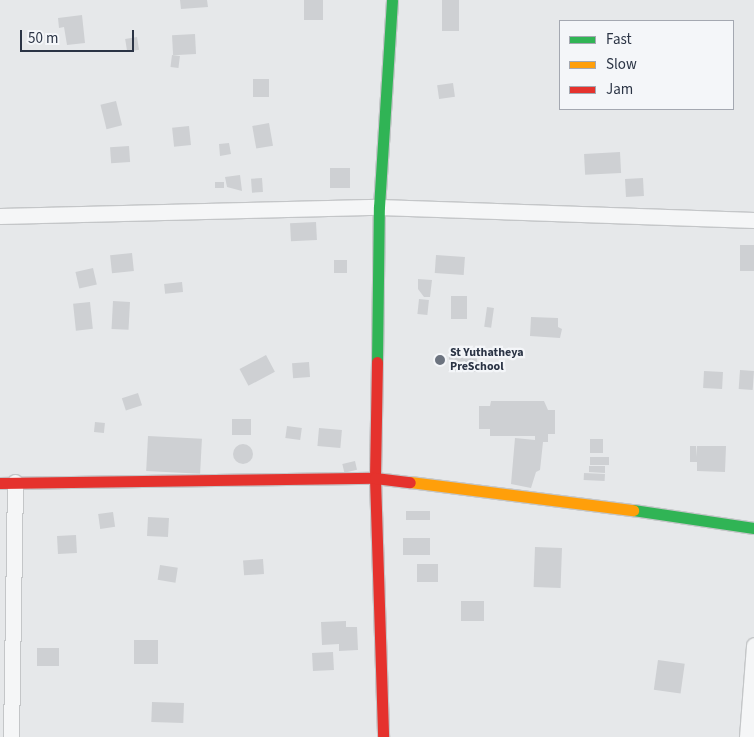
<!DOCTYPE html>
<html>
<head>
<meta charset="utf-8">
<style>
	body { margin:0 }
	#map { position:relative; width:754px; height:737px; overflow:hidden; background:#e6e8ea; font-family:"Source Sans 3",sans-serif }
	div>[style] { position:absolute }
	.building>* { inset:0; background:#ced0d3; transform-origin:0 0 }
	.round { border-radius:50% }
	.roads { filter:drop-shadow(1px 0 #c4c6c8) drop-shadow(-1px 0 #c4c6c8) drop-shadow(0 1px #c4c6c8) drop-shadow(0 -1px #c4c6c8) }
	.street>* { height:15px; margin:-7.5px; padding:0 7.5px; transform-origin:7.5px; border-radius:7.5px; background:#f5f6f7 }
	.fast>* { height:11px; margin:-5.5px; padding:0 5.5px; transform-origin:5.5px; border-radius:5.5px; background:#30b455 }
	.slow>* { height:11px; margin:-5.5px; padding:0 5.5px; transform-origin:5.5px; border-radius:5.5px; background:#ff9f0a }
	.jam>* { height:11px; margin:-5.5px; padding:0 5.5px; transform-origin:5.5px; border-radius:5.5px; background:#e5322d }
	.dots>* { width:14px; height:14px; translate:-50% -50%; box-sizing:border-box; border:2px solid #f4f6f9; border-radius:50% }
	span { translate:-50% -50%; white-space:nowrap; text-align:center; line-height:1.15; -webkit-text-stroke:4.5px #f4f6f9; paint-order:stroke }
	.poi-label { font-size:12px; color:#2b3445; font-weight:700 }
	.left { translate:0 -50%; text-align:left }
	.legend { position:absolute; left:559px; top:20px; width:175px; height:90px; box-sizing:border-box; background:#f4f6f9; border:1px solid #a4a8b1; margin:0; padding:6px 9px; list-style:none; font-size:15px; color:#2b3445 }
	.legend li { display:flex; align-items:center; gap:10px; height:25px }
	.legend b { width:25px; border:1px solid #a4a8b1 }
	.scale { position:absolute; left:20px; top:30px; width:114px; height:22px; box-sizing:border-box; border:2px solid #2b3445; border-top:0; padding-left:6px; font-size:15px; line-height:18px; white-space:nowrap; color:#2b3445; -webkit-text-stroke:4px #f4f6f9; paint-order:stroke }
</style>
</head>
<body>
<div id="map">
	<div class="building">
		<div style="clip-path:polygon(180px 0,207px 0,208px 7px,181px 9px)"></div>
		<div style="left:304px;top:0;width:19px;height:20px"></div>
		<div style="left:442px;top:0;width:17px;height:31px"></div>
		<div style="clip-path:polygon(82px 15px,85px 43px,67px 45px,64px 27px,59px 28px,58px 18px)"></div>
		<div style="left:195px;top:34px;width:20px;height:23px;rotate:87deg"></div>
		<div style="left:137px;top:37px;width:13px;height:12px;rotate:81deg"></div>
		<div style="left:172px;top:55px;width:8px;height:12px;rotate:7deg"></div>
		<div style="left:253px;top:79px;width:16px;height:18px"></div>
		<div style="left:453px;top:83px;width:14px;height:16px;rotate:82deg"></div>
		<div style="left:116px;top:101px;width:25px;height:16px;rotate:76deg"></div>
		<div style="left:269px;top:123px;width:23px;height:17px;rotate:80deg"></div>
		<div style="left:189px;top:126px;width:19px;height:17px;rotate:84deg"></div>
		<div style="clip-path:polygon(229px 143px,231px 154px,220px 156px,219px 144px)"></div>
		<div style="left:129px;top:146px;width:16px;height:19px;rotate:86deg"></div>
		<div style="left:620px;top:152px;width:21px;height:36px;rotate:87deg"></div>
		<div style="left:330px;top:168px;width:20px;height:20px"></div>
		<div style="clip-path:polygon(240px 175px,242px 191px,227px 187px,225px 177px)"></div>
		<div style="left:262px;top:178px;width:14px;height:11px;rotate:86deg"></div>
		<div style="left:643px;top:178px;width:18px;height:18px;rotate:87deg"></div>
		<div style="left:224px;top:182px;width:6px;height:9px;rotate:90deg"></div>
		<div style="left:316px;top:222px;width:18px;height:26px;rotate:87deg"></div>
		<div style="left:740px;top:245px;width:14px;height:26px"></div>
		<div style="left:132px;top:253px;width:18px;height:22px;rotate:84deg"></div>
		<div style="left:436px;top:255px;width:29px;height:18px;rotate:4deg"></div>
		<div style="left:334px;top:260px;width:13px;height:13px"></div>
		<div style="left:93px;top:268px;width:17px;height:18px;rotate:77deg"></div>
		<div style="clip-path:polygon(418px 279px,432px 280px,430px 297px,424px 297px,418px 289px)"></div>
		<div style="left:182px;top:282px;width:10px;height:18px;rotate:84deg"></div>
		<div style="left:451px;top:296px;width:16px;height:23px"></div>
		<div style="left:419px;top:299px;width:10px;height:15px;rotate:6deg"></div>
		<div style="left:113px;top:301px;width:17px;height:28px;rotate:3deg"></div>
		<div style="left:90px;top:302px;width:27px;height:17px;rotate:84deg"></div>
		<div style="left:487px;top:307px;width:7px;height:20px;rotate:8deg"></div>
		<div style="clip-path:polygon(531px 317px,558px 318px,558px 327px,562px 329px,560px 338px,530px 336px)"></div>
		<div style="left:266px;top:355px;width:19px;height:30px;rotate:62deg"></div>
		<div style="left:449px;top:357px;width:28px;height:14px;rotate:2deg"></div>
		<div style="left:309px;top:362px;width:15px;height:17px;rotate:86deg"></div>
		<div style="left:740px;top:370px;width:14px;height:19px;rotate:4deg"></div>
		<div style="left:704px;top:371px;width:19px;height:17px;rotate:3deg"></div>
		<div style="left:138px;top:393px;width:13px;height:17px;rotate:72deg"></div>
		<div style="clip-path:polygon(491px 401px,544px 401px,548px 410px,555px 410px,555px 434px,548px 434px,548px 442px,543px 442px,540px 470px,536px 472px,531px 488px,511px 484px,515px 438px,535px 440px,535px 436px,490px 436px,490px 429px,479px 429px,479px 406px,490px 406px)"></div>
		<div style="left:251px;top:419px;width:16px;height:19px;rotate:90deg"></div>
		<div style="left:95px;top:422px;width:10px;height:10px;rotate:6deg"></div>
		<div style="left:287px;top:426px;width:15px;height:12px;rotate:8deg"></div>
		<div style="left:319px;top:428px;width:23px;height:18px;rotate:5deg"></div>
		<div style="left:148px;top:436px;width:54px;height:35px;rotate:3deg"></div>
		<div style="left:590px;top:439px;width:13px;height:14px"></div>
		<div class="round" style="left:233px;top:444px;width:20px;height:20px"></div>
		<div style="clip-path:polygon(690px 446px,696px 446px,697px 457px,697px 446px,726px 446px,725px 472px,697px 471px,697px 462px,690px 462px)"></div>
		<div style="left:590px;top:457px;width:19px;height:8px"></div>
		<div style="left:355px;top:461px;width:9px;height:13px;rotate:77deg"></div>
		<div style="clip-path:polygon(589px 466px,605px 466px,605px 473px,589px 472px)"></div>
		<div style="left:584px;top:473px;width:21px;height:7px;rotate:3deg"></div>
		<div style="left:406px;top:511px;width:24px;height:9px"></div>
		<div style="left:113px;top:512px;width:15px;height:15px;rotate:82deg"></div>
		<div style="left:148px;top:517px;width:21px;height:19px;rotate:3deg"></div>
		<div style="left:76px;top:535px;width:18px;height:19px;rotate:87deg"></div>
		<div style="left:403px;top:538px;width:27px;height:17px"></div>
		<div style="left:535px;top:547px;width:27px;height:40px;rotate:2deg"></div>
		<div style="left:263px;top:559px;width:15px;height:20px;rotate:86deg"></div>
		<div style="left:417px;top:564px;width:21px;height:18px"></div>
		<div style="left:160px;top:565px;width:18px;height:15px;rotate:9deg"></div>
		<div style="left:461px;top:601px;width:23px;height:20px"></div>
		<div style="clip-path:polygon(346px 621px,346px 627px,357px 627px,358px 650px,339px 651px,339px 644px,322px 645px,321px 622px)"></div>
		<div style="left:134px;top:640px;width:24px;height:24px"></div>
		<div style="left:37px;top:648px;width:22px;height:18px"></div>
		<div style="left:333px;top:652px;width:18px;height:21px;rotate:87deg"></div>
		<div style="left:658px;top:660px;width:27px;height:30px;rotate:8deg"></div>
		<div style="left:152px;top:702px;width:32px;height:20px;rotate:2deg"></div>
	</div>
	<div class="roads">
		<div class="street">
			<div style="left:0;top:216px;width:379px;rotate:-1.4deg"></div>
			<div style="left:379px;top:207px;width:375px;rotate:2deg"></div>
			<div style="left:11px;top:737px;width:255px;rotate:-89.1deg"></div>
			<div style="left:747px;top:737px;width:92px;rotate:-85.6deg"></div>
		</div>
		<div class="fast">
			<div style="left:377px;top:362px;width:155px;rotate:-89.3deg"></div>
			<div style="left:379px;top:207px;width:207px;rotate:-86.4deg"></div>
			<div style="left:633px;top:510px;width:122px;rotate:8.5deg"></div>
		</div>
		<div class="slow">
			<div style="left:410px;top:482px;width:225px;rotate:7.2deg"></div>
		</div>
		<div class="jam">
			<div style="left:377px;top:362px;width:116px;rotate:91deg"></div>
			<div style="left:375px;top:478px;width:259px;rotate:88.2deg"></div>
			<div style="left:0;top:483px;width:375px;rotate:-0.8deg"></div>
			<div style="left:375px;top:478px;width:35px;rotate:7deg"></div>
		</div>
	</div>
	<div class="dots">
		<div style="left:440px;top:360px;background:#6c737f"></div>
	</div>
	<div class="poi-label">
		<span class="left" style="left:450px;top:360px">St Yuthatheya<br>PreSchool</span>
	</div>
	<ul class="legend">
	<li><b style="height:6px;background:#30b455"></b>Fast</li>
	<li><b style="height:6px;background:#ff9f0a"></b>Slow</li>
	<li><b style="height:6px;background:#e5322d"></b>Jam</li>
	</ul>
	<div class="scale">50 m</div>
</div>
</body>
</html>
